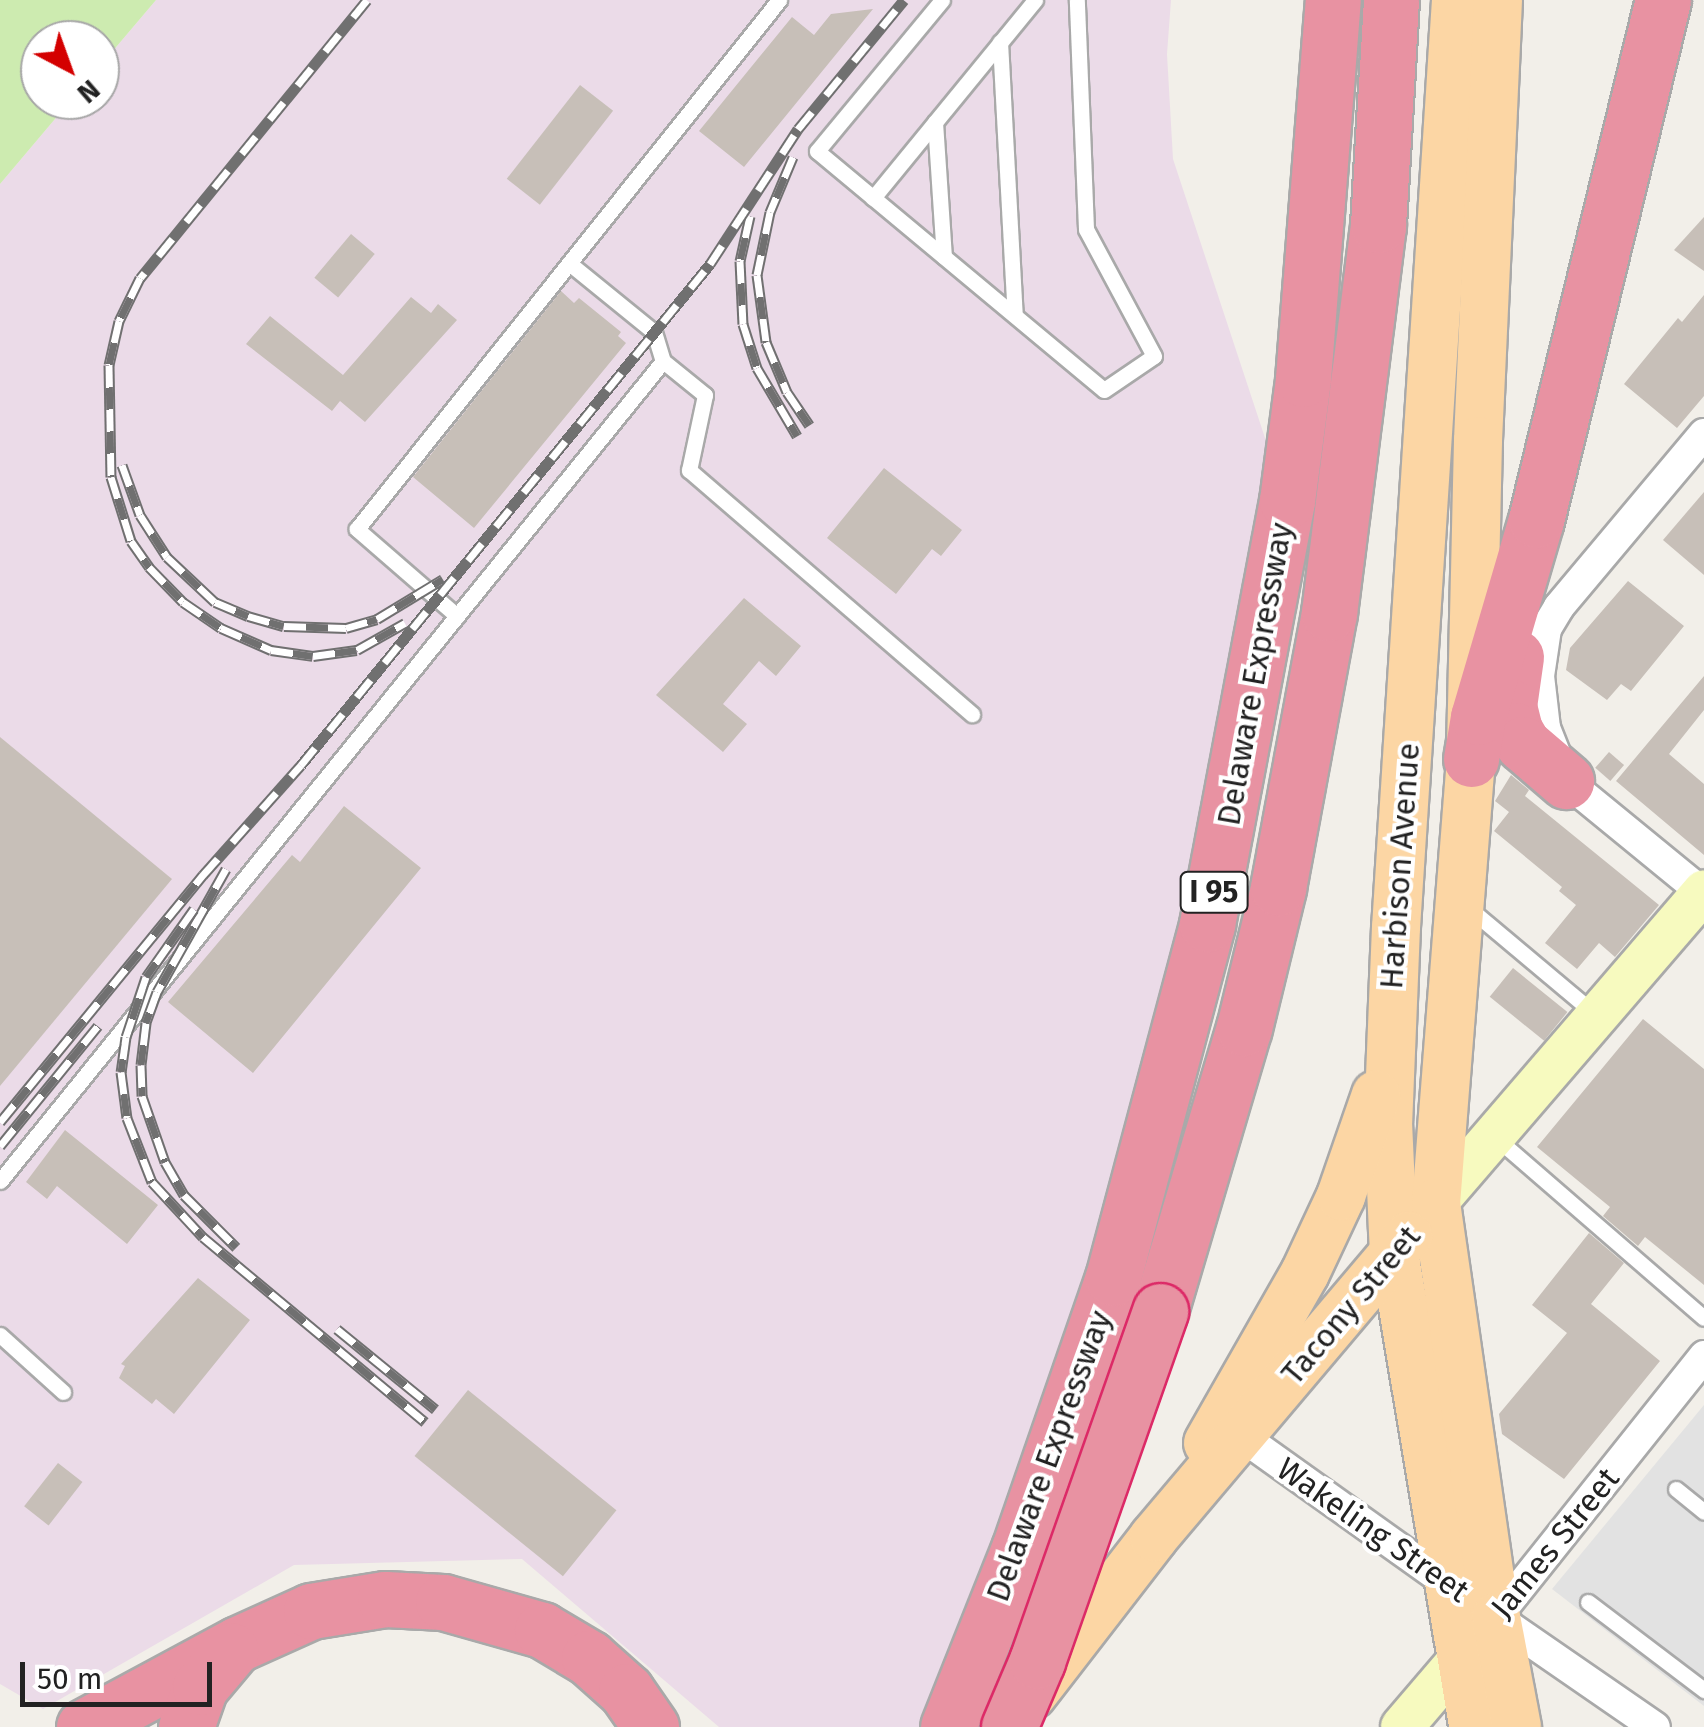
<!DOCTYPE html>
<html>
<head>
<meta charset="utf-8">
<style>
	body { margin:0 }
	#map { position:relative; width:1704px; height:1727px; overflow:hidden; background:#f2efe9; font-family:"Fira Sans",sans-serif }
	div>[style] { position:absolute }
	.industrial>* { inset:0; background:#ebdbe8 }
	.grass>* { inset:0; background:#cdebb0 }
	.parking>* { inset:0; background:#e2e2e2 }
	.building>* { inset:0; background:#c7bfb8; transform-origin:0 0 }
	.roads { filter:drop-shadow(2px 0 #a9a9a9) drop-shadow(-2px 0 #a9a9a9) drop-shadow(0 2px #a9a9a9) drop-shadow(0 -2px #a9a9a9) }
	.service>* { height:15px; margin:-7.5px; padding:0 7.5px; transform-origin:7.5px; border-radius:7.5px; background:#fff }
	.minor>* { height:30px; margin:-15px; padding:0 15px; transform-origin:15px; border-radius:15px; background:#fff }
	.secondary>* { height:42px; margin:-21px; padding:0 21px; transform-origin:21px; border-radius:21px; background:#f7fabf }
	.primary>* { height:48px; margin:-24px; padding:0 24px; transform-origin:24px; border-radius:24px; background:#fcd6a4 }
	.motorway>* { height:55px; margin:-27.5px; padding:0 27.5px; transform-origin:27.5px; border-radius:27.5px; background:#e892a2 }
	.rail>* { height:11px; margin-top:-5.5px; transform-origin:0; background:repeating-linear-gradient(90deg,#fff 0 22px,#707070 0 44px); box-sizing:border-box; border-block:2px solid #707070 }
	.bridges { filter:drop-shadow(2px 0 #dc2a67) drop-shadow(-2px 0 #dc2a67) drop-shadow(0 2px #dc2a67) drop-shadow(0 -2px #dc2a67) }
	.motorway-bridge>* { height:55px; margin:-27.5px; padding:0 27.5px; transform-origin:27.5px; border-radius:27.5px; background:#e892a2 }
	span { translate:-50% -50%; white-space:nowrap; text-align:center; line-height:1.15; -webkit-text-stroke:8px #fff; paint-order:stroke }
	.shield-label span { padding:2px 8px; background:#fff; border:2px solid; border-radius:8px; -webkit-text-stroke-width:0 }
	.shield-label { font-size:30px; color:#222; font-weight:700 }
	.street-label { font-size:32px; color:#222 }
	.north { position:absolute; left:20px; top:20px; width:100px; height:100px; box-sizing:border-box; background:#fff; border:2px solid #a7a7a7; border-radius:50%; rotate:139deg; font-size:28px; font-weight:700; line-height:40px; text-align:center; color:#222 }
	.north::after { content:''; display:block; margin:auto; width:35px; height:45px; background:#d40000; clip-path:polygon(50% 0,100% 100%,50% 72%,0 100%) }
	.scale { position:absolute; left:20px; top:1662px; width:192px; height:45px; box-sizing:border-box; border:5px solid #222; border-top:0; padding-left:12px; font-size:30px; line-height:35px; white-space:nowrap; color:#222; -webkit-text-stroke:8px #fff; paint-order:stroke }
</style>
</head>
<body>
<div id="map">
	<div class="industrial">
		<div style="clip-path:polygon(156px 0,1171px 0,1167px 54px,1173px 159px,1266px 441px,1269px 552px,1112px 1243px,938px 1727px,719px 1727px,522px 1559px,294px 1565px,43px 1709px,0 1684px,0 184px,71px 100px,100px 100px,100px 66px)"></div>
	</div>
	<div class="grass">
		<div style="clip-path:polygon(0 0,156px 0,100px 66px,100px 40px,40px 40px,40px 100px,71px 100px,0 184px)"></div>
	</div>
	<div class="parking">
		<div style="clip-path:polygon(1704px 1405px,1704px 1706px,1552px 1589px)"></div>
	</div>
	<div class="building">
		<div style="clip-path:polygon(873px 9px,744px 167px,699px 131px,792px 17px,814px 35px,831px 14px)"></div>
		<div style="left:580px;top:85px;width:42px;height:119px;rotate:38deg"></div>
		<div style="clip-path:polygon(1704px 217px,1704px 271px,1674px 250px)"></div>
		<div style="left:351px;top:234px;width:31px;height:57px;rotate:40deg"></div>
		<div style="clip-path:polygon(561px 291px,574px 303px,579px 298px,621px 332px,618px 336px,626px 343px,474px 528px,413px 477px)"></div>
		<div style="clip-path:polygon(1704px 295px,1704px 396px,1677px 428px,1624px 384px,1678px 318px,1682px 322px)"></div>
		<div style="clip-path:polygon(411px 297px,431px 313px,438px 304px,457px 320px,365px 422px,340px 401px,332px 411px,246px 344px,270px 316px,343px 375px)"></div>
		<div style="clip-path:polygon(884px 468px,962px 530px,941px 556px,932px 549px,896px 594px,827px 538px)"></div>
		<div style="clip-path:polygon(1704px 492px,1704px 575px,1663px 540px)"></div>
		<div style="clip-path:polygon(1628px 581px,1684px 626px,1631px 691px,1621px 684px,1607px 700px,1566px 670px,1570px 648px)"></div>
		<div style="clip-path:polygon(744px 598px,801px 646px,776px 676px,759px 661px,723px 704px,747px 724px,723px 752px,656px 695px)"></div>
		<div style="clip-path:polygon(1704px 676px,1704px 710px,1669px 754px,1704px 784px,1704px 855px,1616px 781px)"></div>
		<div style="clip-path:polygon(0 737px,172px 879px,0 1086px)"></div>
		<div style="left:1609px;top:752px;width:20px;height:21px;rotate:41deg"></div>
		<div style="clip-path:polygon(1511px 775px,1529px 790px,1525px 796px,1659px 905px,1615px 957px,1599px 943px,1577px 969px,1545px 943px,1576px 905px,1559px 891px,1562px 887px,1494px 831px,1509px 812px,1495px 801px)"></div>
		<div style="clip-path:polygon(344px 806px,421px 868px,253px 1073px,168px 1002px,292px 855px,300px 862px)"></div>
		<div style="left:1513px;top:968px;width:70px;height:37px;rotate:39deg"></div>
		<div style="clip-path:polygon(1643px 1019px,1704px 1069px,1704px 1285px,1645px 1237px,1638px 1246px,1603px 1216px,1610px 1207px,1537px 1147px)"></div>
		<div style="clip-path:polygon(65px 1130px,158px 1205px,127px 1244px,57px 1186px,47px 1199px,26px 1182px)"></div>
		<div style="clip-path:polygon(1589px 1233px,1624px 1263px,1591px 1304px,1660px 1361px,1564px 1479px,1502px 1434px,1499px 1414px,1567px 1333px,1532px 1305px)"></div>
		<div style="clip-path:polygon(198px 1278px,250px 1320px,174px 1414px,156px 1399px,152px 1404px,119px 1378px,125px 1366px,121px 1364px)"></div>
		<div style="left:468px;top:1390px;width:191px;height:85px;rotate:39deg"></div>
		<div style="left:58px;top:1463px;width:31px;height:55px;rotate:38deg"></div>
	</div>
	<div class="roads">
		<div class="service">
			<div style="left:942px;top:0;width:196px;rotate:129.6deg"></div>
			<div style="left:817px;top:151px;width:373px;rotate:39.8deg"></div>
			<div style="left:1104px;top:390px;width:60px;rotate:-34.2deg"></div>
			<div style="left:1154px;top:356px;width:144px;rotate:-118.2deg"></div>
			<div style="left:1086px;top:229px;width:229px;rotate:-92.3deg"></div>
			<div style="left:1000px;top:42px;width:273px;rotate:86.9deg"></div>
			<div style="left:935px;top:122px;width:135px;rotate:86.2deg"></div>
			<div style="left:873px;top:198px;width:256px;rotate:-50.7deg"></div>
			<div style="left:569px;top:263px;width:109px;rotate:39.1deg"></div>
			<div style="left:654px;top:332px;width:30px;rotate:73deg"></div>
			<div style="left:457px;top:616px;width:133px;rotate:-139deg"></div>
			<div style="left:357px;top:529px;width:677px;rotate:-51.42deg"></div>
			<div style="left:1470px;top:909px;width:162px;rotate:40deg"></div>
			<div style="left:1495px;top:1137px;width:276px;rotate:40.9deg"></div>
			<div style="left:0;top:1181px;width:1054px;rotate:-51.04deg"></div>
			<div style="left:663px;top:361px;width:54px;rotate:39deg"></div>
			<div style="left:705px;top:395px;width:77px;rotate:102deg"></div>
			<div style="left:689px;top:470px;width:374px;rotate:40.8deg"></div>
			<div style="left:0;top:1335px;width:85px;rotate:42.1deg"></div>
			<div style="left:1676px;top:1489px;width:36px;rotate:39deg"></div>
			<div style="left:1588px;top:1602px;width:146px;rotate:37.2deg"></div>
		</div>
		<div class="minor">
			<div style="left:1704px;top:434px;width:226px;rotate:130deg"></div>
			<div style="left:1559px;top:607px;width:26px;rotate:121deg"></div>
			<div style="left:1546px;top:629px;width:48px;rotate:98.5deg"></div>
			<div style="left:1539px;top:676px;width:52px;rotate:83.4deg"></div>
			<div style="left:1545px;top:728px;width:57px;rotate:68.4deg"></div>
			<div style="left:1566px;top:781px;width:178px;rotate:39.3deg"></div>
			<div style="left:1240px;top:1435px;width:262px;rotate:35.5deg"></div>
			<div style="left:1491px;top:1614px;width:199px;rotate:34.6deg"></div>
			<div style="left:1496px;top:1617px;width:334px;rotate:-51.4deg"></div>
		</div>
		<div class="secondary">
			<div style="left:1436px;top:1203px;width:411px;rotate:-49.3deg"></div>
			<div style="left:1402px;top:1727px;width:118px;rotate:-49.5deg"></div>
		</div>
		<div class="primary">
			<div style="left:1456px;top:0;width:929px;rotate:93.7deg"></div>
			<div style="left:1396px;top:927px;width:195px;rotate:92.3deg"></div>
			<div style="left:1388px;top:1122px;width:131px;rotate:87.4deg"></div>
			<div style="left:1394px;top:1253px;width:481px;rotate:80.5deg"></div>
			<div style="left:1498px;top:0;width:441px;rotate:92.6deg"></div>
			<div style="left:1478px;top:441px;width:318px;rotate:91.3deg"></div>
			<div style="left:1471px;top:759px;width:445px;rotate:94.5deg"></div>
			<div style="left:1436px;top:1203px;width:418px;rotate:81.8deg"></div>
			<div style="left:1496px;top:1617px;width:112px;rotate:79.2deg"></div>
			<div style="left:1208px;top:1443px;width:196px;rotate:-60.3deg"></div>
			<div style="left:1305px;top:1273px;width:85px;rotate:-64.9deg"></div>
			<div style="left:1341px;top:1196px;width:107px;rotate:-70.9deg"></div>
			<div style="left:1032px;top:1695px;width:200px;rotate:-52.3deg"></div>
			<div style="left:1154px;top:1537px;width:394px;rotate:-49.8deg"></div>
		</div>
		<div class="motorway">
			<div style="left:1516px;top:657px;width:49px;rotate:98.1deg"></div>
			<div style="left:1509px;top:706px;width:25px;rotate:76deg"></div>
			<div style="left:1515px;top:730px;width:16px;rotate:60deg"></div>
			<div style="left:1523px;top:744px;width:57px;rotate:40.7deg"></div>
			<div style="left:1471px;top:759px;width:43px;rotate:-80.5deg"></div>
			<div style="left:1478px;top:717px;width:205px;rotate:-73.6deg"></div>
			<div style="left:1536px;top:520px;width:535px;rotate:-76.28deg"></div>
			<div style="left:1160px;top:1311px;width:295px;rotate:-73.5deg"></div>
			<div style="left:1244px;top:1028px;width:144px;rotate:-76.3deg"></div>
			<div style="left:1278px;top:888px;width:280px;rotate:-79.5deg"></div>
			<div style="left:1329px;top:613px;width:391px;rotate:-82.8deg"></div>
			<div style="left:1378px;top:225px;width:225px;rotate:-86.7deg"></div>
			<div style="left:84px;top:1727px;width:175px;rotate:-28.3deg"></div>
			<div style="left:238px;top:1644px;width:80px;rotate:-24.3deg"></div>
			<div style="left:311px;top:1611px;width:75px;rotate:-9.2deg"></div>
			<div style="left:385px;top:1599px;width:58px;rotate:3deg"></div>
			<div style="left:443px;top:1602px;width:103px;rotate:15.8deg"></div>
			<div style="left:542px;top:1630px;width:55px;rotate:30.8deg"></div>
			<div style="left:589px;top:1658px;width:50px;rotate:41.7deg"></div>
			<div style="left:626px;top:1691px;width:44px;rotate:55.2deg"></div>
			<div style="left:186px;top:1727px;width:42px;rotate:-70.7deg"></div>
			<div style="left:200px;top:1687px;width:48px;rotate:-50deg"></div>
			<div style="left:948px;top:1727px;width:192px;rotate:-68.3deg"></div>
			<div style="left:1019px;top:1549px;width:287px;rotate:-70.9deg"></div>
			<div style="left:1113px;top:1278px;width:366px;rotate:-75.1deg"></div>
			<div style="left:1207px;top:924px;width:430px;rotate:-79.3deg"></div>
			<div style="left:1287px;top:501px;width:123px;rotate:-82.5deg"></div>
			<div style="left:1303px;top:379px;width:380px;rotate:-85.5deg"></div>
		</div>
	</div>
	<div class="rail">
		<div style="left:367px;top:0;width:359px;rotate:129.2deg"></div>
		<div style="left:140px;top:278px;width:48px;rotate:116deg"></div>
		<div style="left:119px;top:321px;width:45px;rotate:102.8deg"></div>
		<div style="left:109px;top:365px;width:112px;rotate:89deg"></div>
		<div style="left:111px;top:477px;width:67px;rotate:72.6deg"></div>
		<div style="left:131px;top:541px;width:32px;rotate:55deg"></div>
		<div style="left:149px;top:567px;width:49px;rotate:45.8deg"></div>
		<div style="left:183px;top:602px;width:46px;rotate:34.4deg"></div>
		<div style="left:221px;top:628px;width:55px;rotate:23.7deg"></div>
		<div style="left:271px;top:650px;width:42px;rotate:8.1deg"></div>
		<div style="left:313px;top:656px;width:44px;rotate:-7.8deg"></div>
		<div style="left:357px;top:650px;width:55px;rotate:-29.4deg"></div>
		<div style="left:793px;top:157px;width:60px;rotate:112.7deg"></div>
		<div style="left:770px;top:212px;width:64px;rotate:101.7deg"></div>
		<div style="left:757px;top:275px;width:68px;rotate:82.3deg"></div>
		<div style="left:766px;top:342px;width:54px;rotate:67.2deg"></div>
		<div style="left:787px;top:392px;width:40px;rotate:56deg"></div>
		<div style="left:750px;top:216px;width:46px;rotate:102.5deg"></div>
		<div style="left:740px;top:261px;width:63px;rotate:87.3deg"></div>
		<div style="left:743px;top:324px;width:46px;rotate:72.3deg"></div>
		<div style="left:757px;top:368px;width:79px;rotate:59.5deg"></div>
		<div style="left:122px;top:465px;width:53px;rotate:70.2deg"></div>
		<div style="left:140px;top:515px;width:50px;rotate:57.3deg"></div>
		<div style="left:167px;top:557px;width:66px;rotate:43.2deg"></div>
		<div style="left:215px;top:602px;width:36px;rotate:23deg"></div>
		<div style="left:248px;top:616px;width:37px;rotate:16deg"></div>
		<div style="left:284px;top:626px;width:62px;rotate:1.8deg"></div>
		<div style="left:346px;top:628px;width:32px;rotate:-16deg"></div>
		<div style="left:377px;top:619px;width:77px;rotate:-31.2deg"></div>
		<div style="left:226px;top:869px;width:141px;rotate:119.3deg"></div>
		<div style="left:157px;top:992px;width:33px;rotate:110deg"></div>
		<div style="left:146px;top:1023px;width:42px;rotate:96.8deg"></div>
		<div style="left:141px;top:1065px;width:31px;rotate:88deg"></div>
		<div style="left:142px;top:1096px;width:70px;rotate:70.8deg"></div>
		<div style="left:165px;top:1162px;width:38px;rotate:60deg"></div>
		<div style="left:184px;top:1195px;width:74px;rotate:45deg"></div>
		<div style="left:194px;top:909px;width:83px;rotate:125.2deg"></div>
		<div style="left:146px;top:977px;width:63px;rotate:108.4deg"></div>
		<div style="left:126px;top:1037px;width:35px;rotate:98deg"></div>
		<div style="left:121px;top:1072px;width:46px;rotate:82.6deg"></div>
		<div style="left:127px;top:1118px;width:69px;rotate:68.7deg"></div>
		<div style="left:152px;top:1182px;width:75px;rotate:47.2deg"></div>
		<div style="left:203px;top:1237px;width:289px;rotate:39.8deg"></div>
		<div style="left:0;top:1122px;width:320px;rotate:-50.6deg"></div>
		<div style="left:203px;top:875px;width:147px;rotate:-48.3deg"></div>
		<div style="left:301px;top:765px;width:647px;rotate:-50.77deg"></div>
		<div style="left:710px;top:264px;width:161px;rotate:-56.9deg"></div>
		<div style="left:798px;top:129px;width:167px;rotate:-50.6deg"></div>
		<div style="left:0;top:1146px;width:155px;rotate:-50.8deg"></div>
		<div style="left:337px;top:1329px;width:127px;rotate:39.2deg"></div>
	</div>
	<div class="bridges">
		<div class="motorway-bridge">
			<div style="left:1009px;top:1727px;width:72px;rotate:-67deg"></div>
			<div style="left:1037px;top:1661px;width:371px;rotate:-70.6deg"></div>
		</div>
	</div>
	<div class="shield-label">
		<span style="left:1214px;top:892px">I 95</span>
	</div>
	<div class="street-label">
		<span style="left:1255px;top:674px;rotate:-80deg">Delaware Expressway</span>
		<span style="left:1400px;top:866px;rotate:-86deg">Harbison Avenue</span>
		<span style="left:1351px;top:1305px;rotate:-50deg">Tacony Street</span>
		<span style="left:1049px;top:1456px;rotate:-70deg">Delaware Expressway</span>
		<span style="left:1373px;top:1530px;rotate:35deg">Wakeling Street</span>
		<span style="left:1555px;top:1543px;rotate:-51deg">James Street</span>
	</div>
	<div class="north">N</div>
	<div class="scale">50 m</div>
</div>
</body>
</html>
